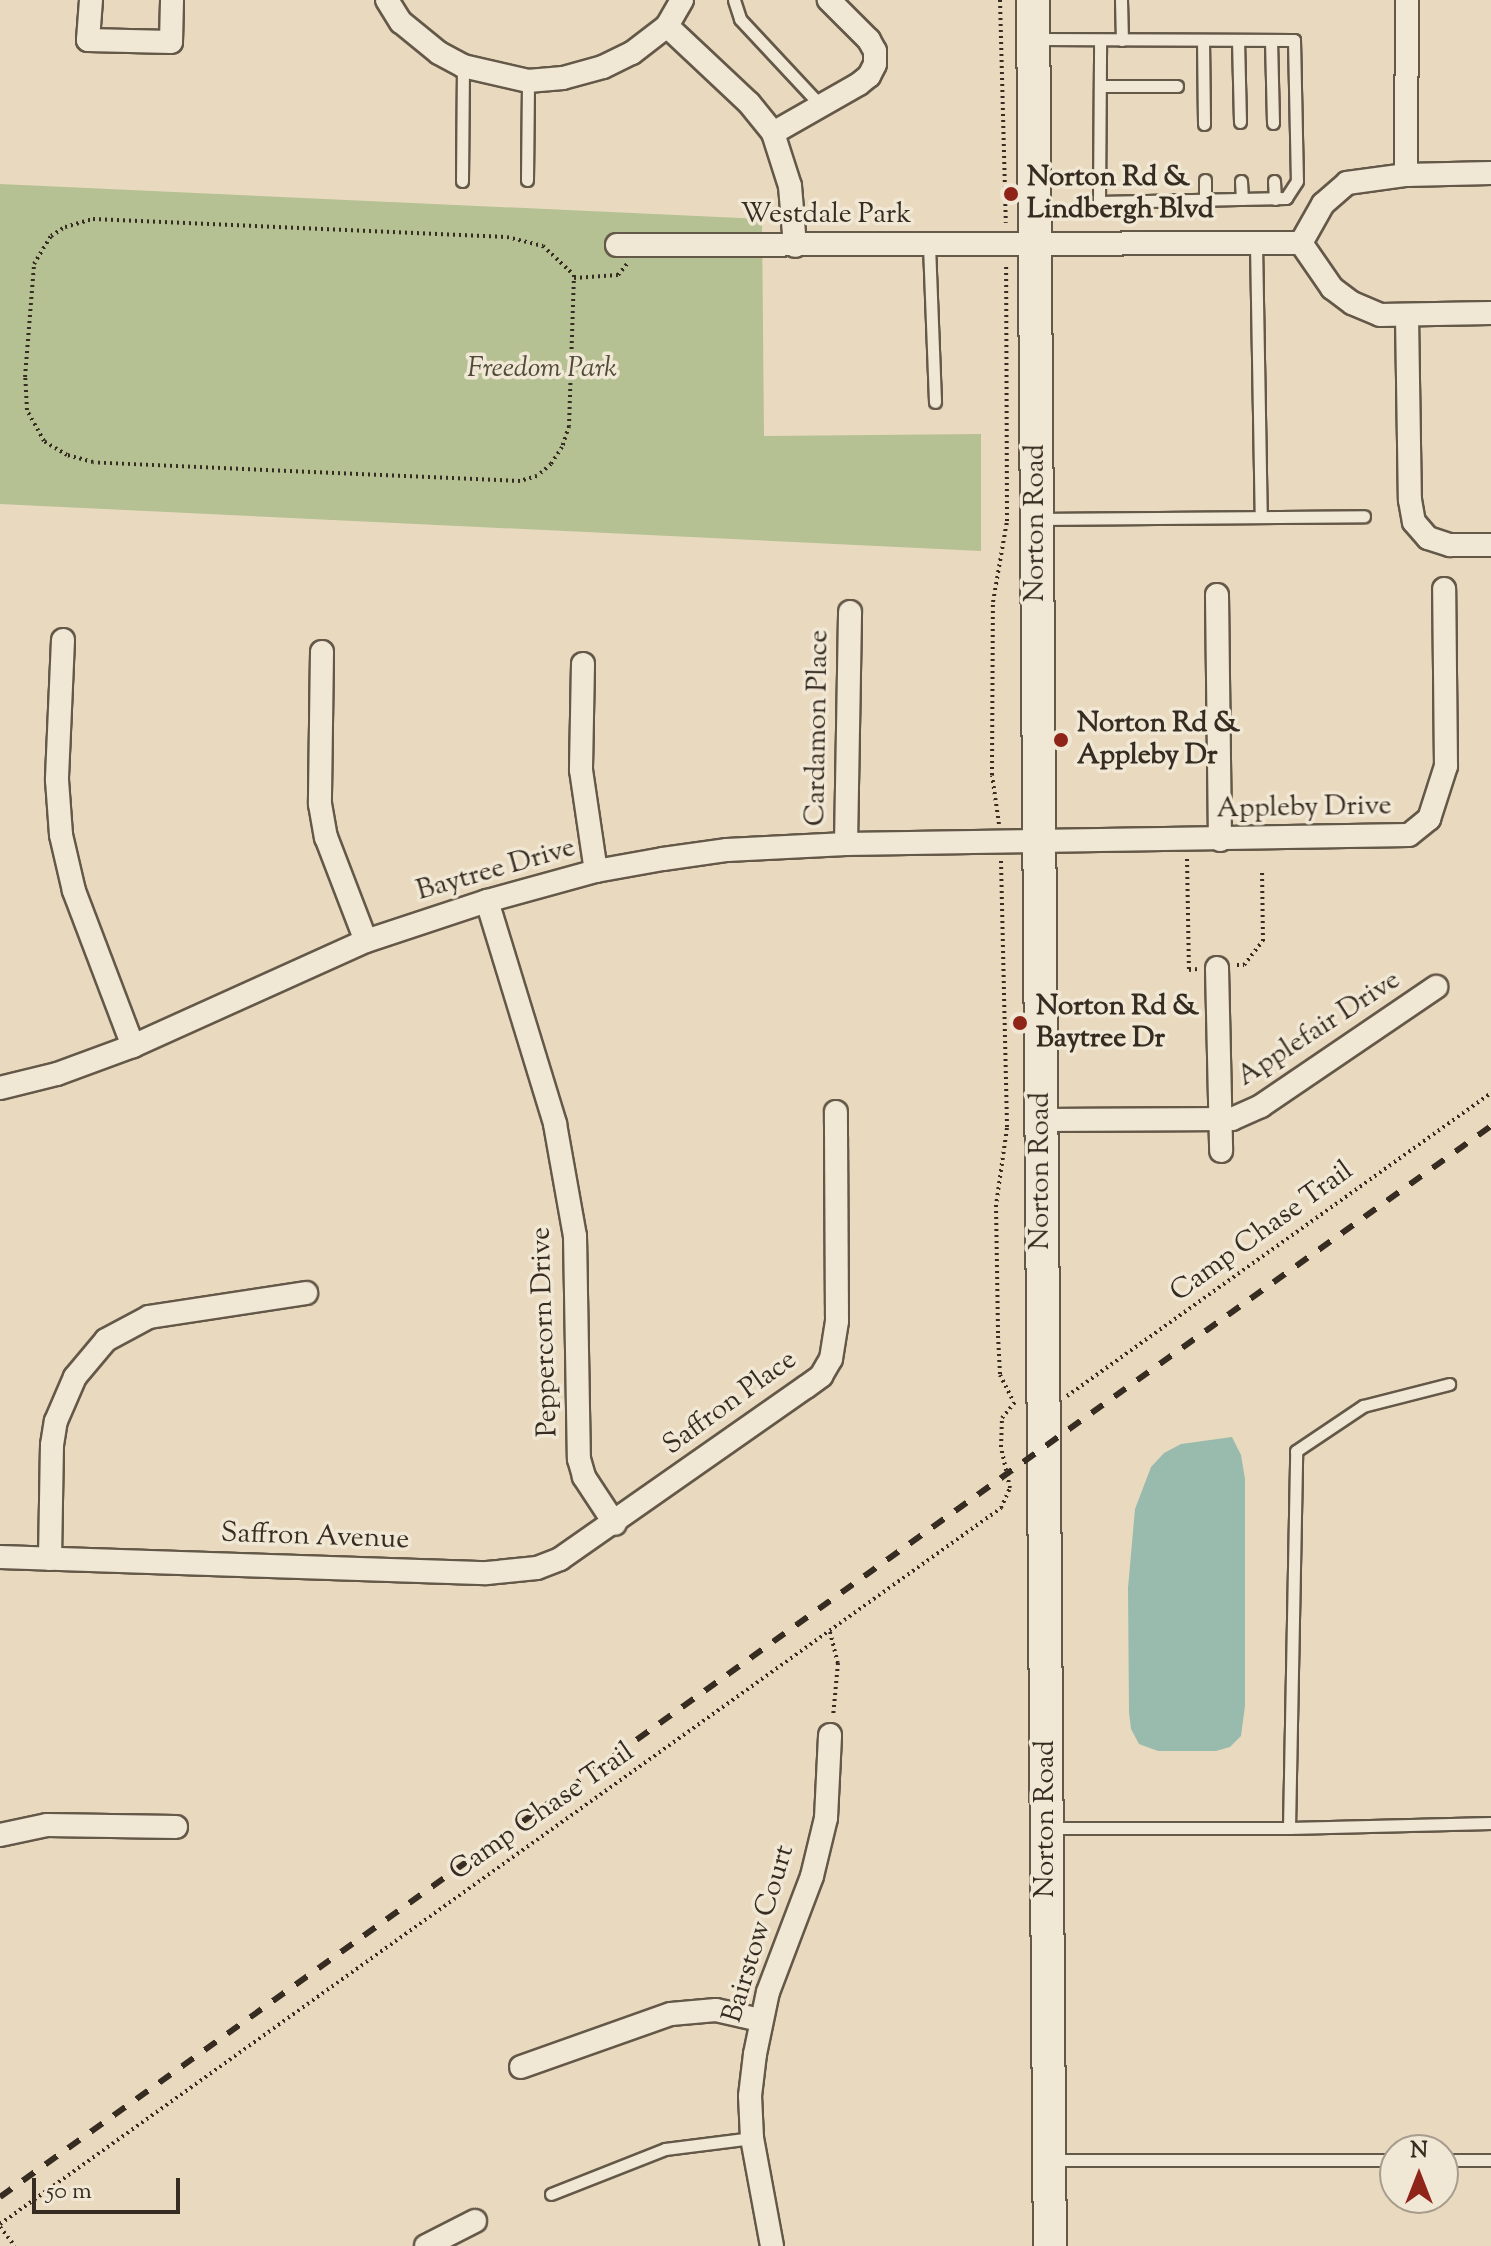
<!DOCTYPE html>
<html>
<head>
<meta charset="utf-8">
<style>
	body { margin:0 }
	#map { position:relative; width:1491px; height:2246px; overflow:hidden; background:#e9dabf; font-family:"Sorts Mill Goudy",serif }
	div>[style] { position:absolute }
	.green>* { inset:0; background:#b5c093 }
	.water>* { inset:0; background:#98bbae }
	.path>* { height:4px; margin-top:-2px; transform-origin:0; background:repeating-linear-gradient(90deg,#372c21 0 2px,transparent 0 6px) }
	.roads { filter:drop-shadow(2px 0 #645848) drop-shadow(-2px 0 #645848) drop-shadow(0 2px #645848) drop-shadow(0 -2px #645848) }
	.service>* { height:11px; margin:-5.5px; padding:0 5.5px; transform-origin:5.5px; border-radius:5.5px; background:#f1e7d5 }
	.minor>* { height:22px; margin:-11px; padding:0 11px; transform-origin:11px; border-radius:11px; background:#f1e7d5 }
	.secondary>* { height:32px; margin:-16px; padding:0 16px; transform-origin:16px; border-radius:16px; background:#f1e7d5 }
	.rail>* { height:6px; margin-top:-3px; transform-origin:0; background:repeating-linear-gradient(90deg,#372c21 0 14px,transparent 0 28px) }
	.dots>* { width:22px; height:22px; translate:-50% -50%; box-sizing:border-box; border:4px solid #f1e7d5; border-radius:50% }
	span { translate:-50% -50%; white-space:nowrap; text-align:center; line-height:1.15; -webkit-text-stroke:7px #f1e7d5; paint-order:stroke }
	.poi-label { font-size:28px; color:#372c21; font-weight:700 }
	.left { translate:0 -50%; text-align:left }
	.street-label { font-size:28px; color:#372c21 }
	.park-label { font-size:28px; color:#504a38; font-style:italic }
	.north { position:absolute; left:1379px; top:2134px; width:80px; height:80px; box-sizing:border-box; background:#f1e7d5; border:2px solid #a79c8d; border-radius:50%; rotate:0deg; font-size:22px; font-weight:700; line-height:32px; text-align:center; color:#372c21 }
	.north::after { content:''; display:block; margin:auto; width:28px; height:36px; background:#8f2418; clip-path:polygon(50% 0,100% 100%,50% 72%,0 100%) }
	.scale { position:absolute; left:32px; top:2178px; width:148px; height:36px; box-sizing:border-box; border:4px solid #372c21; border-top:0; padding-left:10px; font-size:24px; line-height:28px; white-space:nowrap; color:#372c21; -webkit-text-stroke:6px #f1e7d5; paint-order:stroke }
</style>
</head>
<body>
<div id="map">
	<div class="green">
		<div style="clip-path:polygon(0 184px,762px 219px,764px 436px,981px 434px,981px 551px,0 504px)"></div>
	</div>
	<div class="water">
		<div style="clip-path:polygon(1232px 1437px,1241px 1455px,1245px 1479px,1245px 1706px,1241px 1736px,1230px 1747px,1216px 1751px,1158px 1751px,1139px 1744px,1131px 1729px,1129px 1712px,1128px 1588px,1135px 1509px,1151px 1467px,1164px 1453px,1181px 1444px)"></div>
	</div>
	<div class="path">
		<div style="left:1000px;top:0;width:223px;rotate:88.5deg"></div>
		<div style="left:93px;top:219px;width:414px;rotate:2.5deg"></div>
		<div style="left:507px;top:237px;width:37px;rotate:14deg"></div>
		<div style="left:543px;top:246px;width:42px;rotate:43.1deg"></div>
		<div style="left:574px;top:275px;width:151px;rotate:91.9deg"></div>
		<div style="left:569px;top:426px;width:22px;rotate:108deg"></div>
		<div style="left:562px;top:447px;width:20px;rotate:123deg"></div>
		<div style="left:551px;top:464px;width:18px;rotate:139deg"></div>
		<div style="left:537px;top:476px;width:18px;rotate:164deg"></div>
		<div style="left:520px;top:481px;width:427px;rotate:-177.5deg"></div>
		<div style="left:93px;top:462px;width:27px;rotate:-165deg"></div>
		<div style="left:67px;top:455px;width:27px;rotate:-149deg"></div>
		<div style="left:44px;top:441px;width:35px;rotate:-119deg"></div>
		<div style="left:27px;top:410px;width:33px;rotate:-93deg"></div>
		<div style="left:25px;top:377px;width:113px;rotate:-85.4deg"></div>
		<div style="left:34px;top:264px;width:33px;rotate:-59deg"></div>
		<div style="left:51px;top:236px;width:17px;rotate:-33deg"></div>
		<div style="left:65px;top:227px;width:29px;rotate:-16deg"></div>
		<div style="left:574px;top:278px;width:44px;rotate:-3.9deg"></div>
		<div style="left:618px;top:275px;width:14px;rotate:-51deg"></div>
		<div style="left:999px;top:824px;width:49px;rotate:-98.1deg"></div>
		<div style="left:992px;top:775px;width:173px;rotate:-89.7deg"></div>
		<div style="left:993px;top:602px;width:82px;rotate:-80.2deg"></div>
		<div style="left:1007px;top:521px;width:257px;rotate:-90.2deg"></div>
		<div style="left:1187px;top:859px;width:111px;rotate:89deg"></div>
		<div style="left:1189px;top:970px;width:8px;rotate:-7deg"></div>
		<div style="left:1001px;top:861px;width:267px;rotate:88.7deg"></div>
		<div style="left:1007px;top:1128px;width:78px;rotate:98.1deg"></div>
		<div style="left:996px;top:1205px;width:131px;rotate:89.1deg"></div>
		<div style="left:998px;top:1336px;width:39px;rotate:87deg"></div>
		<div style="left:1000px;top:1375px;width:30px;rotate:63deg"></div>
		<div style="left:1237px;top:965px;width:7px"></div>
		<div style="left:1244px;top:965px;width:31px;rotate:-52deg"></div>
		<div style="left:1263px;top:941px;width:72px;rotate:-90.8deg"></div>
		<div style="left:1223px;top:1255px;width:24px;rotate:54deg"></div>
		<div style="left:1067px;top:1396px;width:521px;rotate:-35.55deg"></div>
		<div style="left:830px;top:1632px;width:32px;rotate:76deg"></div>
		<div style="left:838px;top:1663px;width:54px;rotate:95.3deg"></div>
		<div style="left:0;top:2224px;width:1231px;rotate:-35.58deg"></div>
		<div style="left:1001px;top:1508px;width:22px;rotate:-66deg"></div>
		<div style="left:1010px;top:1488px;width:42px;rotate:-102.4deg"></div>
		<div style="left:1001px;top:1447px;width:29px;rotate:-88deg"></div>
		<div style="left:1002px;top:1418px;width:22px;rotate:-51deg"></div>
		<div style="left:0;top:2227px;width:24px;rotate:52deg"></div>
	</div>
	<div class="roads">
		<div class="service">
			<div style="left:734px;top:0;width:20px;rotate:72deg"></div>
			<div style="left:740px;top:19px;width:119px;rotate:47deg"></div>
			<div style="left:1121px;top:0;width:40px;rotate:88.6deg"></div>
			<div style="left:1038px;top:39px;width:256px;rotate:0.2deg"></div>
			<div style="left:1294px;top:40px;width:141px;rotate:88.8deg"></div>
			<div style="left:1297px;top:181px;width:20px;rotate:123deg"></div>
			<div style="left:1286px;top:198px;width:187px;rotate:178.8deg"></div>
			<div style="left:1099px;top:202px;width:162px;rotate:-89.6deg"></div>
			<div style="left:1203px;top:40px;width:84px;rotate:89.3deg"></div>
			<div style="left:1238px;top:40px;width:82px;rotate:88.6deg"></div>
			<div style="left:1271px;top:40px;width:83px;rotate:88.6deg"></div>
			<div style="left:1100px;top:86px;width:77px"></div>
			<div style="left:527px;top:180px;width:99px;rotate:-89.4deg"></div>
			<div style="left:1205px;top:180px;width:20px;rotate:90deg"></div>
			<div style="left:462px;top:181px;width:115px;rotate:-89.5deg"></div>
			<div style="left:1241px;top:181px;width:18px;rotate:87deg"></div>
			<div style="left:1274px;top:181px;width:18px;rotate:87deg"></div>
			<div style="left:1256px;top:243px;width:274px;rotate:89deg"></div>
			<div style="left:929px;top:245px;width:157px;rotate:87.8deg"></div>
			<div style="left:1041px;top:519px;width:323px;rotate:-0.5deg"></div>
			<div style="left:1051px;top:1828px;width:238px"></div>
			<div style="left:1289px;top:1828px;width:202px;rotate:-1.4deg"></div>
			<div style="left:1289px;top:1828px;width:377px;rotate:-88.9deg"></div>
			<div style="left:1296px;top:1451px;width:81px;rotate:-33.9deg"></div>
			<div style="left:1363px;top:1406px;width:89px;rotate:-14.3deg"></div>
			<div style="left:1054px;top:2160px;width:341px"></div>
			<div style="left:1443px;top:2160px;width:48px"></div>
			<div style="left:551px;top:2194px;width:123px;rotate:-21.5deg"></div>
			<div style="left:665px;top:2149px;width:88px;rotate:-7.2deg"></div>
		</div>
		<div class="minor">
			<div style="left:91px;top:0;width:40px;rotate:94.3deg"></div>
			<div style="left:88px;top:40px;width:83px;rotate:1.4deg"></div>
			<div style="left:171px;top:42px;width:42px;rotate:-88.6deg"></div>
			<div style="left:387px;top:0;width:26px;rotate:58deg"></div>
			<div style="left:401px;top:22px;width:49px;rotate:39.2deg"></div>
			<div style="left:439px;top:53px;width:27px;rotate:28deg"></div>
			<div style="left:463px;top:66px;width:67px;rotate:13deg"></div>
			<div style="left:528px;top:81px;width:35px;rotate:-5deg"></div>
			<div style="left:563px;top:78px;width:41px;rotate:-15.4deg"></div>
			<div style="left:603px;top:67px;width:32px;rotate:-26deg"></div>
			<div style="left:632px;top:53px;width:44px;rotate:-37.6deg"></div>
			<div style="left:667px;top:26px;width:30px;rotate:-60deg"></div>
			<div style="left:667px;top:26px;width:112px;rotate:43.2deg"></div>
			<div style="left:749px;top:103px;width:38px;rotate:51deg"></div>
			<div style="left:773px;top:133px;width:56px;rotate:72.2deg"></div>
			<div style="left:790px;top:186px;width:60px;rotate:85.2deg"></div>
			<div style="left:773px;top:133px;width:99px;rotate:-29.7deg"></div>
			<div style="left:859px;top:84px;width:13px;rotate:-39deg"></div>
			<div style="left:869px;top:76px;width:13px;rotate:-63deg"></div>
			<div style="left:875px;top:64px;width:13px;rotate:-90deg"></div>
			<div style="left:875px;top:51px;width:13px;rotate:-119deg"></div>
			<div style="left:869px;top:40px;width:57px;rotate:-135deg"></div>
			<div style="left:1406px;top:175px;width:175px;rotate:-89.7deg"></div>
			<div style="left:1301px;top:243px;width:45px;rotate:-60.6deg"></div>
			<div style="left:1323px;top:204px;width:32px;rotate:-41deg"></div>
			<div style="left:1347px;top:183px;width:60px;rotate:-7.7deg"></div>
			<div style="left:1406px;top:175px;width:85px;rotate:-1.3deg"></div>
			<div style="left:1301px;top:243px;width:55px;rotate:55.4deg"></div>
			<div style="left:1332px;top:288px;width:25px;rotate:37deg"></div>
			<div style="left:1352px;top:303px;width:30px;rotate:23deg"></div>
			<div style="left:1380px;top:315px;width:111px;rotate:-1deg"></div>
			<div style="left:617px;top:245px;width:684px;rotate:-0.17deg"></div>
			<div style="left:1407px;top:316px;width:184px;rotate:89.1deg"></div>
			<div style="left:1410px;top:500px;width:22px;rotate:80deg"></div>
			<div style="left:1414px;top:522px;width:21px;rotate:49deg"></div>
			<div style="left:1428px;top:538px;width:23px;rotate:18deg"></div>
			<div style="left:1450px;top:545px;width:41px"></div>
			<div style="left:1217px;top:595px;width:245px;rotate:89.3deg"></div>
			<div style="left:63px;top:640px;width:140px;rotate:92.5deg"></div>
			<div style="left:57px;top:780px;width:55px;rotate:85.8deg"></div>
			<div style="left:61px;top:835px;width:57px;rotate:76.9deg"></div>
			<div style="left:74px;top:891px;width:166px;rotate:69.2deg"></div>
			<div style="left:322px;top:652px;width:152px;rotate:90.8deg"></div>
			<div style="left:320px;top:804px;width:34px;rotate:80deg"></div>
			<div style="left:326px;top:837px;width:111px;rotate:69deg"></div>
			<div style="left:583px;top:664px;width:106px;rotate:91.1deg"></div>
			<div style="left:581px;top:770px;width:102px;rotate:81.6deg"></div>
			<div style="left:846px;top:844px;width:232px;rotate:-89deg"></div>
			<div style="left:487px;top:901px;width:233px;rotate:73deg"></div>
			<div style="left:555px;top:1124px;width:114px;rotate:79.9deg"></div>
			<div style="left:575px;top:1236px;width:223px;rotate:89deg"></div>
			<div style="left:579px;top:1459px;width:19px;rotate:74deg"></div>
			<div style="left:584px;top:1477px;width:56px;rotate:56.6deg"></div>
			<div style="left:1217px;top:968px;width:183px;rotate:88.7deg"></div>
			<div style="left:0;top:1088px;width:59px;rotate:-13.8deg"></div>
			<div style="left:57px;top:1074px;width:81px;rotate:-20.2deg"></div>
			<div style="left:133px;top:1046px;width:256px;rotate:-24.3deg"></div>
			<div style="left:366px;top:941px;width:127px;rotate:-18.3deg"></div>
			<div style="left:487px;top:901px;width:113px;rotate:-15.4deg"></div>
			<div style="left:596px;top:871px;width:68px;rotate:-10.2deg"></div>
			<div style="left:663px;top:859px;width:65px;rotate:-8deg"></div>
			<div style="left:727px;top:850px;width:119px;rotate:-2.9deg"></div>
			<div style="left:846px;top:844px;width:563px;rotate:-0.92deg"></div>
			<div style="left:1409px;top:835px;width:26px;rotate:-39deg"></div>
			<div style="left:1429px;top:819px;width:56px;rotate:-72.2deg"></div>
			<div style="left:1446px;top:766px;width:177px;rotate:-90.6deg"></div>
			<div style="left:1041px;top:1120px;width:191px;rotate:-0.3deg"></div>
			<div style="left:1232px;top:1119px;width:32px;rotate:-24deg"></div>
			<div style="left:1261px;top:1106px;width:212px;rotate:-34.2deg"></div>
			<div style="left:0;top:1557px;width:487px;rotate:1.9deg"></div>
			<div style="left:487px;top:1573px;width:50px;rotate:-5.7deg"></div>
			<div style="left:537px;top:1568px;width:25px;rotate:-21deg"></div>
			<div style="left:560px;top:1559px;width:300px;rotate:-35deg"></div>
			<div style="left:806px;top:1387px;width:19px;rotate:-36deg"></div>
			<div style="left:821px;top:1376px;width:20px;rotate:-60deg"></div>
			<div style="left:831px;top:1359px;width:38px;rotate:-81deg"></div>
			<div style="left:837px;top:1321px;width:209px;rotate:-90.3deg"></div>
			<div style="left:50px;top:1559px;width:114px;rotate:-89deg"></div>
			<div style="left:52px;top:1445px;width:24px;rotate:-81deg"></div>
			<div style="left:56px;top:1421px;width:48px;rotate:-66.6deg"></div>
			<div style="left:75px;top:1377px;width:48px;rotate:-50deg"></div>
			<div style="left:106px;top:1340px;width:49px;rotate:-28.1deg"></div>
			<div style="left:149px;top:1317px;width:159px;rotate:-8.7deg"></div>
			<div style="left:0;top:1835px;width:48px;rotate:-12deg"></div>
			<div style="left:47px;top:1825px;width:129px;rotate:0.9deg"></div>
			<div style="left:521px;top:2067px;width:159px;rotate:-19.5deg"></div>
			<div style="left:671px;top:2014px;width:45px;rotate:-5.1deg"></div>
			<div style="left:716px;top:2010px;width:45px;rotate:12.8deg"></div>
			<div style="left:426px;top:2246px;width:55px;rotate:-27deg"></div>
			<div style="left:772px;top:2246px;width:110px;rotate:-100.5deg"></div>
			<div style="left:752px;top:2138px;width:42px;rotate:-92.7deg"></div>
			<div style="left:750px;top:2096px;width:42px;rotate:-83.2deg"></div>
			<div style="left:755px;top:2054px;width:63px;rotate:-78.2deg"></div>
			<div style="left:768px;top:1992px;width:124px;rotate:-69.2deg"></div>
			<div style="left:812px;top:1876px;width:60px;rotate:-76.4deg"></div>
			<div style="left:826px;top:1818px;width:83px;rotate:-87.2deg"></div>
		</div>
		<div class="secondary">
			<div style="left:1033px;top:0;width:2246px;rotate:89.57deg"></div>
		</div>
	</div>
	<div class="rail">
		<div style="left:0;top:2197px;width:1836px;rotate:-35.69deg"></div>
	</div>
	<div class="dots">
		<div style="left:1011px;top:194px;background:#8f2418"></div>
		<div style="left:1061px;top:740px;background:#8f2418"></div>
		<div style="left:1020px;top:1023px;background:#8f2418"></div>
	</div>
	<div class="poi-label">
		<span class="left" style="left:1027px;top:194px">Norton Rd &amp;<br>Lindbergh Blvd</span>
		<span class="left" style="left:1077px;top:740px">Norton Rd &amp;<br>Appleby Dr</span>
		<span class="left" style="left:1036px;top:1023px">Norton Rd &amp;<br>Baytree Dr</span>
	</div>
	<div class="street-label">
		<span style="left:826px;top:215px">Westdale Park</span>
		<span style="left:1036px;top:523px;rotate:-90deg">Norton Road</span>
		<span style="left:818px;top:728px;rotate:-89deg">Cardamon Place</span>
		<span style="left:1304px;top:808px;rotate:-1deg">Appleby Drive</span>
		<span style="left:496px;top:870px;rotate:-16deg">Baytree Drive</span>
		<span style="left:1319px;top:1029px;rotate:-33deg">Applefair Drive</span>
		<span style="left:1041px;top:1171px;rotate:-90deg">Norton Road</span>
		<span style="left:1262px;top:1232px;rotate:-36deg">Camp Chase Trail</span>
		<span style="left:545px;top:1332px;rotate:-92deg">Peppercorn Drive</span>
		<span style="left:730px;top:1403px;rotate:-36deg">Saffron Place</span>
		<span style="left:315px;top:1537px;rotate:2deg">Saffron Avenue</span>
		<span style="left:542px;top:1812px;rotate:-35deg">Camp Chase Trail</span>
		<span style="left:1046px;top:1819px;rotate:-90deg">Norton Road</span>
		<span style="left:759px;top:1934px;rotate:-73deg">Bairstow Court</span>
	</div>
	<div class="park-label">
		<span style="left:542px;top:369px">Freedom Park</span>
	</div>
	<div class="north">N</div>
	<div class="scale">50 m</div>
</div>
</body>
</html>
